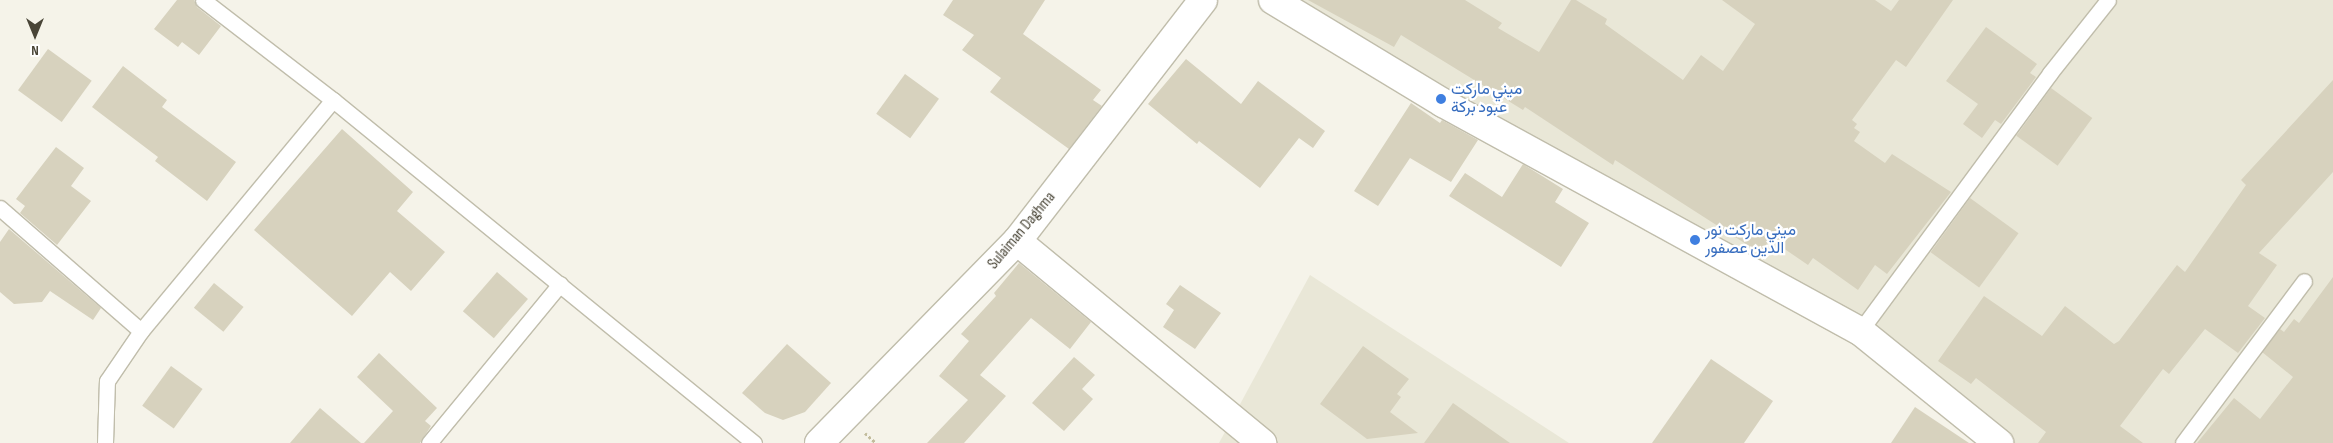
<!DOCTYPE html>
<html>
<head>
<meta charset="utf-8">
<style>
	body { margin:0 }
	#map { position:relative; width:2333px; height:443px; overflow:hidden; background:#f5f3e9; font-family:"Sofia Sans Condensed",Vazirmatn,sans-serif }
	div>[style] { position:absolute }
	.residential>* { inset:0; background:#e9e7d7 }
	.building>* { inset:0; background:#d7d2be; transform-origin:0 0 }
	.path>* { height:3px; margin-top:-1.5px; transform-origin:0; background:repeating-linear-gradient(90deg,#c2bc9c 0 2.5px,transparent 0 5px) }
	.roads { filter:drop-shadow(1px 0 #c0bdab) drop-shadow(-1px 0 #c0bdab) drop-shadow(0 1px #c0bdab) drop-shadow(0 -1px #c0bdab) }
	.lane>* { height:15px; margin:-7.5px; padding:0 7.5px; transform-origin:7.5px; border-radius:7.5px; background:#fff }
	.street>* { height:28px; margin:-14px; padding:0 14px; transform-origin:14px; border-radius:14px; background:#fff }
	.dots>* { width:14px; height:14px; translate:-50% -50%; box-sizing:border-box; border:2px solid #fff; border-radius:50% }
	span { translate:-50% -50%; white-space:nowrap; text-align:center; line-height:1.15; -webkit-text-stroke:4.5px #fff; paint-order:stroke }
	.shop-label { font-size:16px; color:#366cbe }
	.left { translate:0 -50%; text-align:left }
	.street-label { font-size:16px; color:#494537 }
	.north { position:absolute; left:10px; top:10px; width:50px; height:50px; -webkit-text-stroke:4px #fff; paint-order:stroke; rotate:180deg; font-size:14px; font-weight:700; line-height:20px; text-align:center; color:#494537 }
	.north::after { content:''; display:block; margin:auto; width:18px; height:22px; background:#494537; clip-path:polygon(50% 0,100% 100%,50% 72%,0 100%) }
</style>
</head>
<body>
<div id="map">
	<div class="residential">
		<div style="clip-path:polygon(1278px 0,2333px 0,2333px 443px,2006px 443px,1746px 254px)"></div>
		<div style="clip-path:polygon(1310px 275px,1569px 443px,1219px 443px)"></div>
	</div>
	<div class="building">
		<div style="clip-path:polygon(177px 0,194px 0,197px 7px,221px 26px,199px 55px,182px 42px,178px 47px,154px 29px)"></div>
		<div style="clip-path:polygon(953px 0,1045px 0,1023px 34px,1101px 90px,1093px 100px,1102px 106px,1069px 149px,990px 92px,1001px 78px,962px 50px,974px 35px,943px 15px)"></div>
		<div style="clip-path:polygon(1308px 0,1465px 0,1502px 23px,1498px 28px,1539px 52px,1571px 0,1576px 0,1607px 19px,1605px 24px,1683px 80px,1701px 55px,1723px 71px,1755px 24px,1722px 0,1875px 0,1891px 11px,1899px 0,1953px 0,1906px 67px,1896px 60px,1852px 120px,1857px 124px,1854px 128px,1860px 132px,1854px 141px,1885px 163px,1892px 154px,1951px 192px,1887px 274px,1875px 265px,1858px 290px,1813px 258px,1808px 265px,1770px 239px,1760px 253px,1615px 160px,1613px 165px,1525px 107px,1523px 110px,1401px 35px,1394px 47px)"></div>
		<div style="clip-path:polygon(1986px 27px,2037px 64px,2030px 73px,2036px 77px,2001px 124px,1995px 120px,1982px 138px,1963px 124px,1978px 104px,1946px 81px)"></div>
		<div style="left:48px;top:49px;width:54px;height:51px;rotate:36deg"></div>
		<div style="clip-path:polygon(1186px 59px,1241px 104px,1258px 81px,1325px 131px,1313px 148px,1299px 138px,1260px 188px,1199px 141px,1197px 144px,1148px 104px)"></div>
		<div style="clip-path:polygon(123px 66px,167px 100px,162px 107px,236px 162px,207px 201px,155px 161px,158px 157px,92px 107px)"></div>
		<div style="left:905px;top:74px;width:42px;height:49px;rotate:36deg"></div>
		<div style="clip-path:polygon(2333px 80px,2333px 172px,2259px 253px,2277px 265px,2248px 306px,2265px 318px,2238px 353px,2205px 329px,2169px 374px,2163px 369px,2120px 426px,2143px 443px,2038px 443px,2046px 432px,1976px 378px,1971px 384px,1938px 361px,1984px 296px,2042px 336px,2065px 306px,2114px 344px,2119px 341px,2177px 265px,2185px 272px,2246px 185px,2241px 180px)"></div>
		<div style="left:2051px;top:88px;width:51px;height:59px;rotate:36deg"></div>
		<div style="clip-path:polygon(1411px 103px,1440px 123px,1442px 120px,1478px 140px,1451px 182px,1410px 158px,1378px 206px,1354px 191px)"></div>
		<div style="clip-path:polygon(342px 129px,413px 192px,397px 211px,445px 252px,411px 291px,390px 272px,352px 316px,254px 230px)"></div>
		<div style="clip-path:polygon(56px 147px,84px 168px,71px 186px,91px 201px,57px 245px,20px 213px,25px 206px,16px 199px)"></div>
		<div style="clip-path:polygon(1523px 164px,1563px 189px,1555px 202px,1589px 223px,1561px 267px,1449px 196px,1465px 173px,1502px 197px)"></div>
		<div style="left:1970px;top:198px;width:60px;height:67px;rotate:36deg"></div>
		<div style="clip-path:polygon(9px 229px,101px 308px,93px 320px,50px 291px,42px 302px,14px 304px,0 292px,0 242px)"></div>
		<div style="clip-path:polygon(1019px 263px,1091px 322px,1070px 349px,1031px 318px,980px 375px,1006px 396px,964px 443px,927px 443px,968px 400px,939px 376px,969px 341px,961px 334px,996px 296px,994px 293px)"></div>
		<div style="left:497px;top:272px;width:41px;height:52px;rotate:41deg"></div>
		<div style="clip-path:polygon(2333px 277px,2333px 443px,2197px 443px,2234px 398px,2260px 419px,2293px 377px,2262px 352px,2280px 329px,2284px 332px,2294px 319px,2299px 323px)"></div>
		<div style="left:214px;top:283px;width:38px;height:32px;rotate:39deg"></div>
		<div style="clip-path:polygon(1180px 285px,1221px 313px,1195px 349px,1163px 327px,1174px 310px,1166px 304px)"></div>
		<div style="clip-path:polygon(787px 344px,831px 383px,805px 412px,783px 420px,765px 413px,742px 393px)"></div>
		<div style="clip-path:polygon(1363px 346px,1409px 379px,1397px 394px,1401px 397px,1390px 412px,1418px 433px,1367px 439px,1320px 404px)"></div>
		<div style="clip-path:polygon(379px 353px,437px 408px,425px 421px,431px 426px,420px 443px,364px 443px,393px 411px,357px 377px)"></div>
		<div style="clip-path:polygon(1074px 357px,1095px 375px,1082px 389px,1093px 399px,1064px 431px,1032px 403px)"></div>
		<div style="clip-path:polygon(1711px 359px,1773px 401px,1744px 443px,1652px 443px)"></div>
		<div style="left:171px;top:366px;width:39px;height:49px;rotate:36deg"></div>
		<div style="clip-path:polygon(1453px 403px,1510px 443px,1424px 443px)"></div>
		<div style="clip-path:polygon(1915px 407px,1969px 443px,1891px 443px)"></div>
		<div style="clip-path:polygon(320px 408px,361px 443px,290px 443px)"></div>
	</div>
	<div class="path">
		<div style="left:865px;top:433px;width:15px;rotate:42deg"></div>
	</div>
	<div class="roads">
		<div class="lane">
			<div style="left:203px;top:0;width:164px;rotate:37.6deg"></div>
			<div style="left:333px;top:100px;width:543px;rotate:39.17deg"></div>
			<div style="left:0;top:208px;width:187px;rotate:41.1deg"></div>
			<div style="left:1860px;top:331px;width:320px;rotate:-53.6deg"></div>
			<div style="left:2050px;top:73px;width:93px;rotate:-51.5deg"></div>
			<div style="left:105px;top:443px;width:62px;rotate:-88.2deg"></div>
			<div style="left:107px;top:381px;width:60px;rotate:-55.8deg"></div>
			<div style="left:141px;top:331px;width:300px;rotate:-50.3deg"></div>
			<div style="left:429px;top:443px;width:206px;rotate:-50.5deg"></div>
			<div style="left:2183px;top:443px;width:202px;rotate:-53.2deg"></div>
		</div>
		<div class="street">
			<div style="left:1273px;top:0;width:199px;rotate:31.2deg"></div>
			<div style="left:1443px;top:103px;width:475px;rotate:28.7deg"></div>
			<div style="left:1860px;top:331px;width:179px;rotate:38.9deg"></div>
			<div style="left:1017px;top:241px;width:318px;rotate:39.5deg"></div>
			<div style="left:819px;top:443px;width:283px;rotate:-45.6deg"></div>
			<div style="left:1017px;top:241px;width:304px;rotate:-52.3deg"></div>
		</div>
	</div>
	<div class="dots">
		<div style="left:1441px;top:99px;background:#3f7fe0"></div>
		<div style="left:1695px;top:240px;background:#3f7fe0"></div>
	</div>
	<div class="shop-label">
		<span class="left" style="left:1451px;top:99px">ميني ماركت<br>عبود بركة</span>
		<span class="left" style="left:1705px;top:240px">ميني ماركت نور<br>الدين عصفور</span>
	</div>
	<div class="street-label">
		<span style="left:1022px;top:231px;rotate:-50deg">Sulaiman Daghma</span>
	</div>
	<div class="north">N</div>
</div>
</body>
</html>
